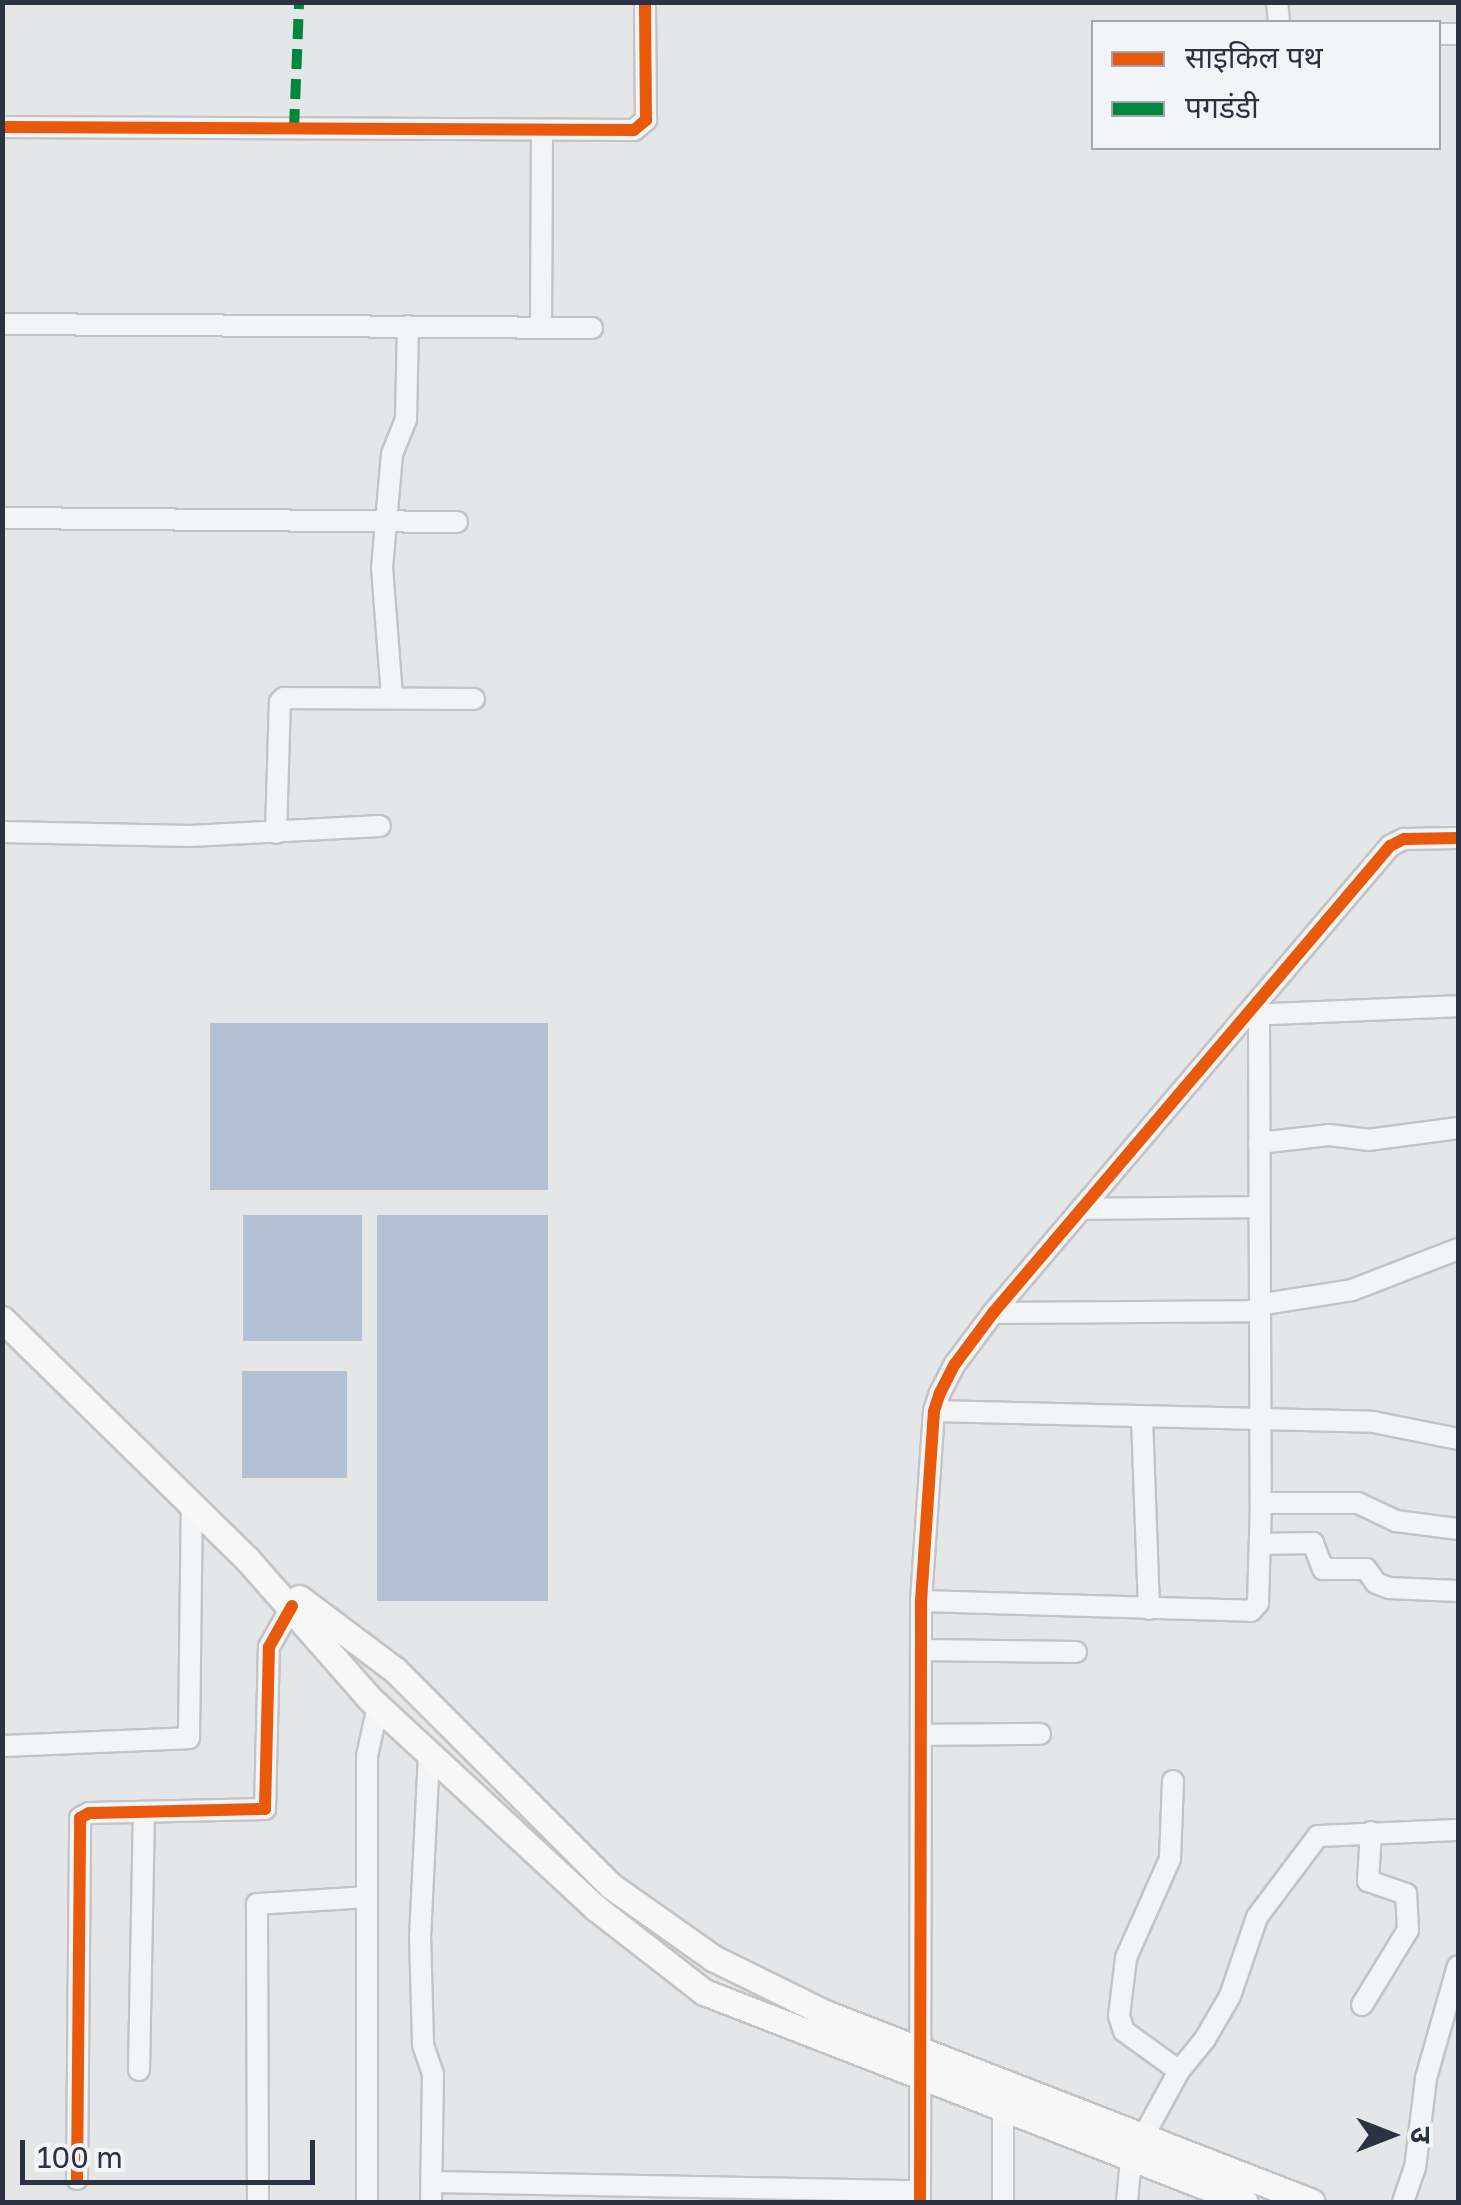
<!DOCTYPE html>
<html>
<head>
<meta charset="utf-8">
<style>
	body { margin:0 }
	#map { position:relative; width:1461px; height:2205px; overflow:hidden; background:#e4e6e8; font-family:"Golos Text","Noto Sans Devanagari",sans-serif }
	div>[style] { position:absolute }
	.water>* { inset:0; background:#b4c1d2; transform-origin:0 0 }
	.roads { filter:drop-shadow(2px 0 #c2c4c6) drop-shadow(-2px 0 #c2c4c6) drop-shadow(0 2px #c2c4c6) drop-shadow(0 -2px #c2c4c6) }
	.minor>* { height:20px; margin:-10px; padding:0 10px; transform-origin:10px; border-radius:10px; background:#f3f4f5 }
	.major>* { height:25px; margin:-12.5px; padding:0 12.5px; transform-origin:12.5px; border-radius:12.5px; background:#f7f7f7 }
	.quiet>* { height:10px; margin-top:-5px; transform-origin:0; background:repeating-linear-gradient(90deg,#00873e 0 20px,transparent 0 30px) }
	.cycleway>* { height:12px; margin:-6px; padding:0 6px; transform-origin:6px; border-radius:6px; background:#e8590c }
	span { translate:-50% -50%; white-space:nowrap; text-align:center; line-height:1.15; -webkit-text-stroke:8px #f2f4f7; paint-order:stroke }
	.frame { position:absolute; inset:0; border:5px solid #2b3242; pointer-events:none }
	.legend { position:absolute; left:1091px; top:20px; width:350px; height:130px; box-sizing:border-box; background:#f2f4f7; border:2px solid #a2a6af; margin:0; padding:12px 18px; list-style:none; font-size:30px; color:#2b3242 }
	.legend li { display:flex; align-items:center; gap:20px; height:50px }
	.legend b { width:50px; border:2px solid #a2a6af }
	.north { position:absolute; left:1341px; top:2085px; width:100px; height:100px; -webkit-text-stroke:8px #f2f4f7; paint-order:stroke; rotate:90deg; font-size:28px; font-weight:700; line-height:40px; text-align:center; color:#2b3242 }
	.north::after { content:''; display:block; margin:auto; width:35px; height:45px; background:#2b3242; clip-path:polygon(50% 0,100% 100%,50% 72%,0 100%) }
	.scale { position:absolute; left:20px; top:2140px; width:295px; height:45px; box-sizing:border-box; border:5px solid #2b3242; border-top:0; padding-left:12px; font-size:30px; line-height:35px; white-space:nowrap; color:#2b3242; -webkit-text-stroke:8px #f2f4f7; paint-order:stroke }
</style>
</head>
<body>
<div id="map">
	<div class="water">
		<div style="left:210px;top:1023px;width:338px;height:167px"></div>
		<div style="left:243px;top:1215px;width:119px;height:126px"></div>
		<div style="left:377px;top:1215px;width:171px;height:386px"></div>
		<div style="left:242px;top:1371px;width:105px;height:107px"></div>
	</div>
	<div class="roads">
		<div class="minor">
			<div style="left:1277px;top:2px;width:20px;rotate:84deg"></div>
			<div style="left:1438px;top:34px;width:20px"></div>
			<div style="left:2px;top:127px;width:632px;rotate:0.27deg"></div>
			<div style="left:634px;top:130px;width:16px;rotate:-40deg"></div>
			<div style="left:646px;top:120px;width:118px;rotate:-90.5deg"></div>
			<div style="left:2px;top:324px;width:590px;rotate:0.39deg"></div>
			<div style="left:541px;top:327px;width:195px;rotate:-89.7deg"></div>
			<div style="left:2px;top:518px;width:455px;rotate:0.5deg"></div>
			<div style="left:392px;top:697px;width:129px;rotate:-94.4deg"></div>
			<div style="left:382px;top:568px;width:114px;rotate:-85deg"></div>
			<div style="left:392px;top:454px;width:37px;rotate:-68deg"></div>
			<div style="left:406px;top:420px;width:94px;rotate:-88.8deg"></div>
			<div style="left:2px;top:832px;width:188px;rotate:1.2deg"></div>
			<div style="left:190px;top:836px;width:190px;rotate:-3deg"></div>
			<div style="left:276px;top:833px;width:131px;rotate:-88.3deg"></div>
			<div style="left:280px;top:702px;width:6px;rotate:-45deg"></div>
			<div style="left:284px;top:698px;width:190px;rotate:0.3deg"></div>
			<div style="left:1246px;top:1015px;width:212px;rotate:-2.4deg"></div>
			<div style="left:1259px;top:1017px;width:486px;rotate:89.8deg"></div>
			<div style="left:1259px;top:1143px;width:70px;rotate:-6.5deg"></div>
			<div style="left:1329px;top:1135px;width:39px;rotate:7deg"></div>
			<div style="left:1368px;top:1140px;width:91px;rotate:-7.6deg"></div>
			<div style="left:1081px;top:1209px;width:178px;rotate:-0.6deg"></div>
			<div style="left:993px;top:1313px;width:258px;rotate:-0.4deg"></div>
			<div style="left:1251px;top:1311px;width:15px;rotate:-28deg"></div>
			<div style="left:1264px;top:1304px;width:89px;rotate:-9deg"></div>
			<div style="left:1352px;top:1290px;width:114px;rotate:-21.1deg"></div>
			<div style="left:934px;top:1411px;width:439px;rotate:1.4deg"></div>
			<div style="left:1373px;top:1422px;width:87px;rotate:11.3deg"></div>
			<div style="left:1142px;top:1418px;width:191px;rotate:87.9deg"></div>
			<div style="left:1260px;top:1544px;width:53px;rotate:-1.1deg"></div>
			<div style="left:1313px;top:1543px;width:28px;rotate:69deg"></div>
			<div style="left:1323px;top:1569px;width:43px"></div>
			<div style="left:1366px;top:1569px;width:17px;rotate:54deg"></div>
			<div style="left:1376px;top:1583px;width:14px;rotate:21deg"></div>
			<div style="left:1389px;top:1588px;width:69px;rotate:2.5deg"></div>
			<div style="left:921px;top:1601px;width:330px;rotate:1.7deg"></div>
			<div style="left:1251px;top:1611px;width:11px;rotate:-49deg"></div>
			<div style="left:1258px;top:1603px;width:100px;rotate:-88.3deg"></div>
			<div style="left:1261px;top:1503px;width:97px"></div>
			<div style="left:1358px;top:1503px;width:42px;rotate:25.3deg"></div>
			<div style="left:1396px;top:1521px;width:63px;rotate:7.4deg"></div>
			<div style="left:921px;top:1650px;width:155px;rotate:0.7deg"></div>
			<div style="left:921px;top:1735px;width:119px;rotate:-0.5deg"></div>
			<div style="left:2px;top:1746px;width:187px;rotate:-2.4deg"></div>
			<div style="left:189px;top:1738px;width:233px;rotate:-89.3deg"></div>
			<div style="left:429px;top:1754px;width:181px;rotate:92.8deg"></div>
			<div style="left:420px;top:1935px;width:110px;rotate:88.4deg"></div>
			<div style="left:423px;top:2045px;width:31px;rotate:71deg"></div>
			<div style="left:433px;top:2074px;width:128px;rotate:90.9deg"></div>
			<div style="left:1173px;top:1781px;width:78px;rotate:92.2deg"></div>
			<div style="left:1170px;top:1859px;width:108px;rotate:114deg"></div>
			<div style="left:1126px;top:1958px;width:58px;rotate:96.9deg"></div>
			<div style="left:1119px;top:2016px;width:16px;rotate:72deg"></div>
			<div style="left:1124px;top:2031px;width:68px;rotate:36deg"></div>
			<div style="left:1362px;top:2005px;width:88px;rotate:-58.5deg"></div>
			<div style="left:1408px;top:1930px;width:36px;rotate:-93deg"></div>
			<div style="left:1406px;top:1894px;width:40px;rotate:-161.1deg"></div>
			<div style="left:1368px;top:1881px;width:49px;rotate:-86.5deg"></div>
			<div style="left:139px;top:2070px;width:258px;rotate:-88.9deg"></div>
			<div style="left:1003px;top:2109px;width:93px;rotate:90deg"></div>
			<div style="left:1143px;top:2137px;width:75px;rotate:-61.4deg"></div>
			<div style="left:1179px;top:2071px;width:41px;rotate:-50.9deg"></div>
			<div style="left:1205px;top:2039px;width:50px;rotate:-59.8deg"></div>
			<div style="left:1230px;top:1996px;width:83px;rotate:-71.1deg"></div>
			<div style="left:1257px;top:1917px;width:101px;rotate:-53deg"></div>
			<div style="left:1318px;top:1836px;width:140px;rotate:-2.5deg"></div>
			<div style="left:77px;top:2179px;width:361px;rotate:-89.5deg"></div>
			<div style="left:80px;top:1818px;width:10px;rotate:-29deg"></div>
			<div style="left:89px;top:1813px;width:176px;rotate:-1.3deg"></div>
			<div style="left:265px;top:1809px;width:162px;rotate:-88.6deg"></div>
			<div style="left:269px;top:1647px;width:47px;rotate:-60.7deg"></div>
			<div style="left:432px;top:2182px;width:488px;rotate:1.1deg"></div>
			<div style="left:258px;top:2202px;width:298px;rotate:-90.2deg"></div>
			<div style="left:257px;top:1904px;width:110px;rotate:-3.6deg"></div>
			<div style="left:367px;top:2202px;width:446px;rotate:-90deg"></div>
			<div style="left:367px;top:1756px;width:51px;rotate:-77.6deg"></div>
			<div style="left:920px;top:2202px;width:601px;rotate:-89.9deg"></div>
			<div style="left:921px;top:1601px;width:190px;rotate:-86.1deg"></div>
			<div style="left:934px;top:1411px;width:19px;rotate:-72deg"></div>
			<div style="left:940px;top:1393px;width:33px;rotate:-63deg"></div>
			<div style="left:955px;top:1364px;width:64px;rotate:-53.3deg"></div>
			<div style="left:993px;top:1313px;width:613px;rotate:-49.63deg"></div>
			<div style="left:1390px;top:846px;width:16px;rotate:-27deg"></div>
			<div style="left:1404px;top:839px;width:54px;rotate:-1.1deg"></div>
			<div style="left:1127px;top:2202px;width:43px;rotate:-84.7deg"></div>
			<div style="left:1403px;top:2202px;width:36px;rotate:-71deg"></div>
			<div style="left:1415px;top:2168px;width:91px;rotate:-83deg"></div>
			<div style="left:1426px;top:2078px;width:116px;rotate:-74.1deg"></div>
		</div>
		<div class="major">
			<div style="left:2px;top:1319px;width:343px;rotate:44.4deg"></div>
			<div style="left:247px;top:1559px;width:185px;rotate:48.7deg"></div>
			<div style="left:369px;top:1698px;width:309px;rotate:42.8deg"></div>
			<div style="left:596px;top:1908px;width:137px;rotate:37.9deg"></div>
			<div style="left:704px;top:1992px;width:580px;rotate:21.21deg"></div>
			<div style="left:299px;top:1598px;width:120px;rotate:36.9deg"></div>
			<div style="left:395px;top:1670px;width:305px;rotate:45deg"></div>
			<div style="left:611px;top:1886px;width:125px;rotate:35.2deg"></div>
			<div style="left:713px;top:1958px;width:125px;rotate:26.2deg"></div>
			<div style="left:825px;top:2013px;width:522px;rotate:21.21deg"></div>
		</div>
	</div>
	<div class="quiet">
		<div style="left:294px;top:129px;width:127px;rotate:-87.7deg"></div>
	</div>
	<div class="cycleway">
		<div style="left:2px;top:127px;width:632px;rotate:0.27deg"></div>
		<div style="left:634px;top:130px;width:16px;rotate:-40deg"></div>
		<div style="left:646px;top:120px;width:118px;rotate:-90.5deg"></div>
		<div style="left:77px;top:2179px;width:361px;rotate:-89.5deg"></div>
		<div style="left:80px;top:1818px;width:10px;rotate:-29deg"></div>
		<div style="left:89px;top:1813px;width:176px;rotate:-1.3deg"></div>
		<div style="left:265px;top:1809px;width:162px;rotate:-88.6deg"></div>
		<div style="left:269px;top:1647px;width:47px;rotate:-60.7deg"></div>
		<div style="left:920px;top:2202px;width:601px;rotate:-89.9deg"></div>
		<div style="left:921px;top:1601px;width:190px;rotate:-86.1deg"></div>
		<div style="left:934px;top:1411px;width:19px;rotate:-72deg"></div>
		<div style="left:940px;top:1393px;width:33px;rotate:-63deg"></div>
		<div style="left:955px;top:1364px;width:64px;rotate:-53.3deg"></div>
		<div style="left:993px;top:1313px;width:613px;rotate:-49.63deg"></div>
		<div style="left:1390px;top:846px;width:16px;rotate:-27deg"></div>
		<div style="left:1404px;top:839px;width:54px;rotate:-1.1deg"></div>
	</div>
	<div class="frame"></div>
	<ul class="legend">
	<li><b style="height:12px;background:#e8590c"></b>साइकिल पथ</li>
	<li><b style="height:12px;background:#00873e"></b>पगडंडी</li>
	</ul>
	<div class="north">उ</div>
	<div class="scale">100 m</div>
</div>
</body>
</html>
